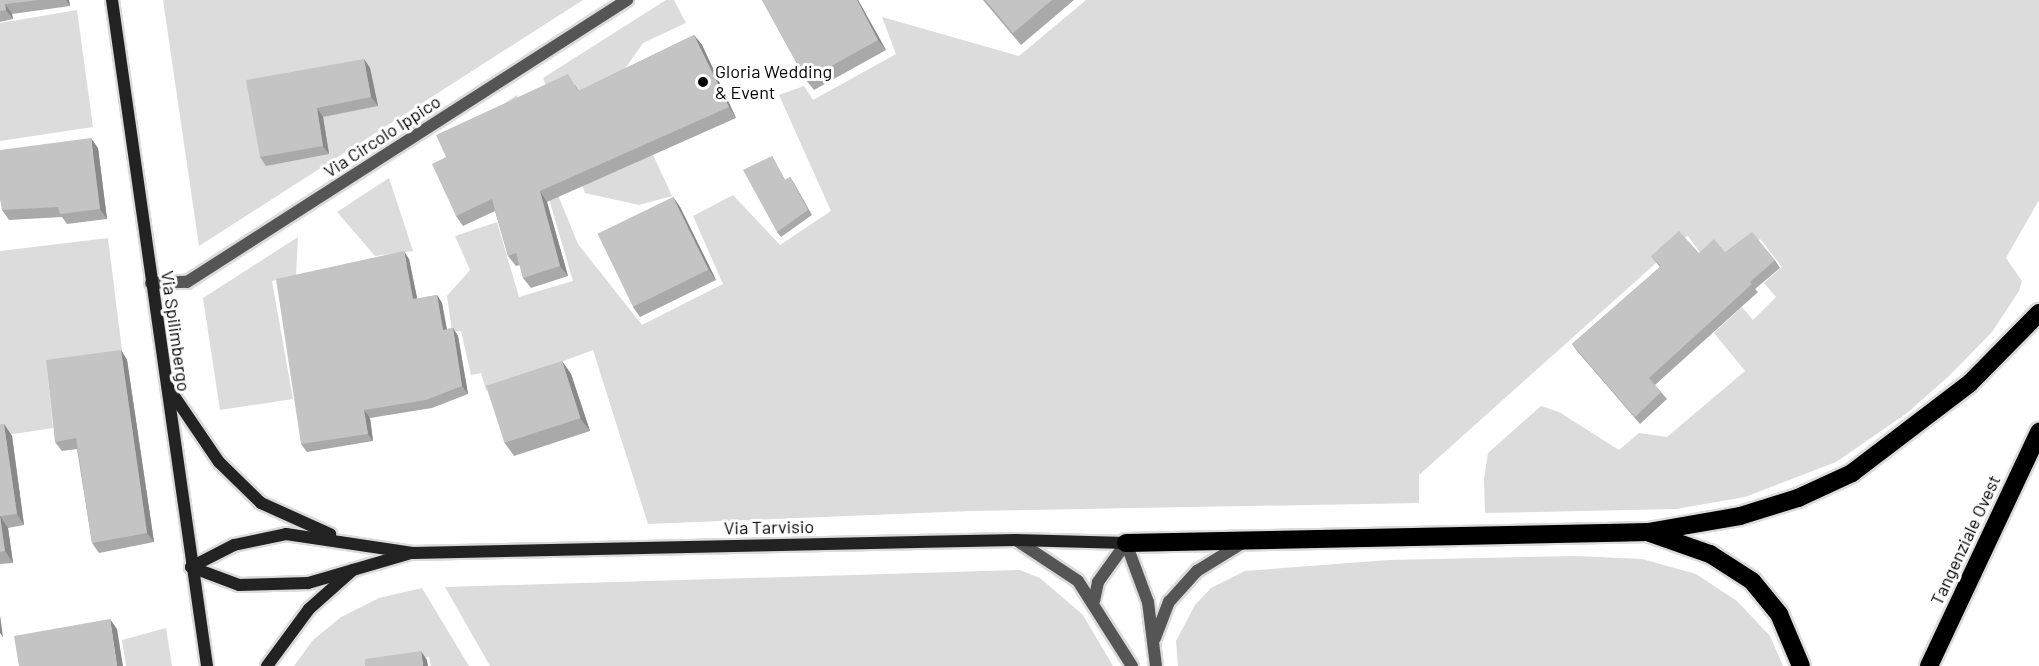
<!DOCTYPE html>
<html>
<head>
<meta charset="utf-8">
<style>
	body { margin:0 }
	#map { position:relative; width:2039px; height:666px; overflow:hidden; background:#fff; font-family:Barlow,sans-serif }
	div>[style] { position:absolute }
	.green>* { inset:0; background:#dcdcdc }
	.roads { filter:drop-shadow(2px 0 #dbdbdb) drop-shadow(-2px 0 #dbdbdb) drop-shadow(0 2px #dbdbdb) drop-shadow(0 -2px #dbdbdb) }
	.street>* { height:12px; margin:-6px; padding:0 6px; transform-origin:6px; border-radius:6px; background:#555 }
	.secondary>* { height:12px; margin:-6px; padding:0 6px; transform-origin:6px; border-radius:6px; background:#222 }
	.highway>* { height:18px; margin:-9px; padding:0 9px; transform-origin:9px; border-radius:9px; background:#000 }
	.wall>* { inset:0; background:#a9a9a9 }
	.shaded-wall>* { inset:0; background:#898989 }
	.building>* { inset:0; background:#c4c4c4; transform-origin:0 0 }
	.dots>* { width:16px; height:16px; translate:-50% -50%; box-sizing:border-box; border:3px solid #fff; border-radius:50% }
	span { translate:-50% -50%; white-space:nowrap; text-align:center; line-height:1.15; -webkit-text-stroke:6px #fff; paint-order:stroke }
	.poi-label { font-size:18px; color:#000 }
	.left { translate:0 -50%; text-align:left }
	.street-label { font-size:18px; color:#000 }
</style>
</head>
<body>
<div id="map">
	<div class="green">
		<div style="clip-path:polygon(163px 0,583px 0,199px 246px)"></div>
		<div style="clip-path:polygon(666px 0,674px 0,686px 23px,643px 43px,618px 79px,672px 196px,639px 205px,585px 193px,543px 78px)"></div>
		<div style="clip-path:polygon(1086px 0,2039px 0,2039px 200px,2006px 258px,2022px 281px,2019px 291px,1992px 332px,1949px 376px,1907px 413px,1836px 462px,1745px 497px,1676px 509px,1485px 513px,1484px 479px,1488px 453px,1541px 406px,1559px 412px,1619px 450px,1639px 433px,1667px 437px,1745px 371px,1714px 333px,1742px 307px,1753px 320px,1776px 297px,1764px 283px,1782px 267px,1760px 239px,1733px 262px,1719px 245px,1704px 258px,1688px 236px,1684px 238px,1419px 475px,1419px 503px,970px 511px,648px 524px,593px 350px,486px 390px,481px 373px,471px 375px,461px 331px,452px 331px,447px 296px,470px 270px,455px 236px,497px 222px,519px 297px,573px 281px,546px 189px,506px 102px,517px 95px,578px 244px,642px 325px,723px 284px,693px 216px,733px 195px,780px 245px,831px 211px,779px 95px,804px 86px,813px 100px,896px 54px,882px 17px,1019px 56px)"></div>
		<div style="clip-path:polygon(77px 10px,93px 127px,0 141px,0 23px)"></div>
		<div style="clip-path:polygon(389px 178px,413px 251px,375px 256px,337px 212px)"></div>
		<div style="clip-path:polygon(298px 237px,296px 276px,272px 281px,293px 399px,220px 410px,203px 298px)"></div>
		<div style="clip-path:polygon(108px 238px,123px 358px,47px 369px,53px 428px,0 436px,0 251px)"></div>
		<div style="clip-path:polygon(1575px 556px,1642px 559px,1696px 574px,1737px 601px,1770px 636px,1783px 666px,1178px 666px,1176px 641px,1195px 605px,1211px 588px,1245px 571px,1389px 560px)"></div>
		<div style="clip-path:polygon(1020px 570px,1040px 578px,1083px 615px,1113px 666px,490px 666px,445px 587px)"></div>
		<div style="clip-path:polygon(422px 588px,469px 666px,431px 666px,429px 657px,373px 666px,294px 666px,313px 640px,341px 617px,379px 598px)"></div>
		<div style="clip-path:polygon(166px 628px,172px 666px,126px 666px,122px 640px)"></div>
	</div>
	<div class="roads">
		<div class="street">
			<div style="left:151px;top:283px;width:36px;rotate:-2deg"></div>
			<div style="left:187px;top:282px;width:523px;rotate:-32.66deg"></div>
			<div style="left:1016px;top:540px;width:74px;rotate:33.5deg"></div>
			<div style="left:1078px;top:581px;width:101px;rotate:57.6deg"></div>
			<div style="left:1094px;top:601px;width:19px;rotate:-78deg"></div>
			<div style="left:1098px;top:582px;width:48px;rotate:-54.3deg"></div>
			<div style="left:1126px;top:543px;width:63px;rotate:69.6deg"></div>
			<div style="left:1148px;top:602px;width:64px;rotate:82.9deg"></div>
			<div style="left:1155px;top:638px;width:39px;rotate:-69deg"></div>
			<div style="left:1169px;top:602px;width:42px;rotate:-47.9deg"></div>
			<div style="left:1197px;top:571px;width:55px;rotate:-31.7deg"></div>
		</div>
		<div class="secondary">
			<div style="left:112px;top:0;width:673px;rotate:81.88deg"></div>
			<div style="left:168px;top:387px;width:91px;rotate:55.8deg"></div>
			<div style="left:219px;top:462px;width:59px;rotate:44.3deg"></div>
			<div style="left:261px;top:503px;width:76px;rotate:24.2deg"></div>
			<div style="left:191px;top:567px;width:48px;rotate:-27.1deg"></div>
			<div style="left:234px;top:545px;width:53px;rotate:-11.9deg"></div>
			<div style="left:286px;top:534px;width:128px;rotate:8.5deg"></div>
			<div style="left:413px;top:553px;width:603px;rotate:-1.24deg"></div>
			<div style="left:1016px;top:540px;width:110px;rotate:1.6deg"></div>
			<div style="left:191px;top:567px;width:51px;rotate:20.6deg"></div>
			<div style="left:239px;top:585px;width:69px;rotate:-1.7deg"></div>
			<div style="left:308px;top:583px;width:104px;rotate:-16.2deg"></div>
			<div style="left:267px;top:666px;width:71px;rotate:-53.6deg"></div>
			<div style="left:309px;top:609px;width:59px;rotate:-41.6deg"></div>
		</div>
		<div class="highway">
			<div style="left:1650px;top:533px;width:64px;rotate:19.3deg"></div>
			<div style="left:1710px;top:554px;width:50px;rotate:32.7deg"></div>
			<div style="left:1752px;top:581px;width:43px;rotate:50.7deg"></div>
			<div style="left:1779px;top:614px;width:56px;rotate:67.1deg"></div>
			<div style="left:1126px;top:543px;width:522px;rotate:-1.21deg"></div>
			<div style="left:1648px;top:532px;width:93px;rotate:-9.9deg"></div>
			<div style="left:1740px;top:516px;width:61px;rotate:-17.2deg"></div>
			<div style="left:1798px;top:498px;width:60px;rotate:-24.8deg"></div>
			<div style="left:1852px;top:473px;width:147px;rotate:-37.3deg"></div>
			<div style="left:1969px;top:384px;width:100px;rotate:-45.4deg"></div>
			<div style="left:1929px;top:666px;width:259px;rotate:-64.8deg"></div>
		</div>
	</div>
	<div class="wall">
		<div style="clip-path:polygon(0 0,69px 0,70px 6px,12px 14px,13px 19px,0 22px)"></div>
		<div style="clip-path:polygon(762px 0,858px 0,886px 50px,814px 90px,806px 80px)"></div>
		<div style="clip-path:polygon(983px 0,1074px 0,1021px 45px)"></div>
		<div style="clip-path:polygon(694px 35px,702px 45px,736px 118px,547px 202px,568px 276px,531px 288px,523px 278px,520px 265px,516px 266px,508px 256px,495px 211px,463px 226px,456px 216px,446px 157px,575px 85px,579px 91px)"></div>
		<div style="clip-path:polygon(364px 59px,370px 68px,378px 106px,323px 117px,329px 154px,266px 166px,260px 157px)"></div>
		<div style="clip-path:polygon(98px 148px,107px 219px,67px 224px,62px 217px,9px 220px,2px 210px)"></div>
		<div style="clip-path:polygon(772px 156px,785px 180px,790px 177px,794px 183px,812px 215px,781px 237px,777px 232px)"></div>
		<div style="clip-path:polygon(673px 197px,680px 207px,716px 280px,640px 317px,633px 307px)"></div>
		<div style="clip-path:polygon(1725px 252px,1775px 260px,1780px 268px,1755px 289px,1758px 292px,1655px 385px,1667px 399px,1640px 424px,1577px 351px,1572px 344px,1660px 267px,1651px 256px,1699px 253px)"></div>
		<div style="clip-path:polygon(409px 259px,417px 299px,437px 295px,442px 303px,447px 329px,453px 328px,458px 336px,468px 394px,432px 408px,370px 418px,373px 441px,307px 452px,301px 444px)"></div>
		<div style="clip-path:polygon(121px 350px,127px 360px,154px 542px,99px 553px,92px 543px,77px 449px,62px 451px,55px 442px)"></div>
		<div style="clip-path:polygon(562px 361px,571px 374px,590px 431px,514px 456px,504px 442px)"></div>
		<div style="clip-path:polygon(4px 424px,12px 436px,24px 525px,8px 528px,13px 563px,0 564px,0 425px)"></div>
	</div>
	<div class="shaded-wall">
		<div style="clip-path:polygon(66px 0,69px 0,70px 6px)"></div>
		<div style="clip-path:polygon(857px 0,858px 0,886px 50px,878px 40px)"></div>
		<div style="clip-path:polygon(5px 4px,12px 14px,13px 19px,6px 10px)"></div>
		<div style="clip-path:polygon(694px 35px,702px 45px,736px 118px,729px 107px)"></div>
		<div style="clip-path:polygon(364px 59px,370px 68px,378px 106px,371px 97px)"></div>
		<div style="clip-path:polygon(317px 108px,323px 117px,329px 154px,323px 146px)"></div>
		<div style="clip-path:polygon(91px 138px,98px 148px,107px 219px,100px 209px)"></div>
		<div style="clip-path:polygon(540px 191px,547px 202px,568px 276px,560px 266px)"></div>
		<div style="clip-path:polygon(673px 197px,680px 207px,716px 280px,709px 270px)"></div>
		<div style="clip-path:polygon(404px 251px,409px 259px,419px 307px,413px 299px)"></div>
		<div style="clip-path:polygon(437px 295px,442px 303px,448px 337px,443px 330px)"></div>
		<div style="clip-path:polygon(453px 328px,458px 336px,468px 394px,462px 386px)"></div>
		<div style="clip-path:polygon(121px 350px,127px 360px,154px 542px,147px 533px)"></div>
		<div style="clip-path:polygon(562px 361px,571px 374px,590px 431px,580px 418px)"></div>
		<div style="clip-path:polygon(364px 410px,370px 418px,373px 441px,368px 434px)"></div>
		<div style="clip-path:polygon(4px 424px,12px 436px,24px 525px,17px 514px)"></div>
		<div style="clip-path:polygon(0 516px,8px 528px,13px 563px,5px 551px)"></div>
		<div style="clip-path:polygon(0 615px,3px 637px,0 633px)"></div>
		<div style="clip-path:polygon(110px 619px,117px 629px,123px 666px,117px 666px)"></div>
		<div style="clip-path:polygon(421px 651px,427px 660px,428px 666px,423px 666px)"></div>
	</div>
	<div class="building">
		<div style="clip-path:polygon(0 0,39px 0,5px 4px,6px 10px,0 11px)"></div>
		<div style="clip-path:polygon(762px 0,857px 0,878px 40px,806px 80px)"></div>
		<div style="clip-path:polygon(985px 0,1052px 0,1013px 33px)"></div>
		<div style="clip-path:polygon(694px 35px,729px 107px,540px 191px,560px 266px,523px 278px,516px 253px,508px 256px,492px 199px,456px 216px,432px 164px,446px 157px,436px 135px,568px 74px,578px 91px)"></div>
		<div style="clip-path:polygon(364px 59px,371px 97px,317px 108px,323px 146px,260px 157px,246px 80px)"></div>
		<div style="clip-path:polygon(91px 138px,100px 209px,60px 214px,58px 207px,2px 210px,0 199px,0 150px)"></div>
		<div style="clip-path:polygon(772px 156px,785px 180px,790px 177px,808px 210px,777px 232px,743px 170px)"></div>
		<div style="left:673px;top:197px;width:81px;height:84px;rotate:64deg"></div>
		<div style="clip-path:polygon(1679px 231px,1699px 253px,1714px 239px,1725px 252px,1752px 232px,1775px 260px,1750px 282px,1752px 284px,1649px 378px,1661px 392px,1635px 417px,1572px 344px,1661px 266px,1651px 256px)"></div>
		<div style="clip-path:polygon(404px 251px,413px 299px,437px 295px,443px 330px,453px 328px,462px 386px,426px 400px,364px 410px,368px 434px,301px 444px,276px 279px)"></div>
		<div style="clip-path:polygon(121px 350px,147px 533px,92px 543px,76px 438px,55px 442px,46px 360px)"></div>
		<div style="left:562px;top:361px;width:60px;height:80px;rotate:72deg"></div>
		<div style="clip-path:polygon(4px 424px,17px 514px,0 516px,5px 551px,0 552px,0 425px)"></div>
		<div style="clip-path:polygon(110px 619px,117px 666px,19px 666px,14px 636px)"></div>
		<div style="clip-path:polygon(421px 651px,423px 666px,365px 666px,365px 659px)"></div>
	</div>
	<div class="dots">
		<div style="left:703px;top:82px;background:#000"></div>
	</div>
	<div class="poi-label">
		<span class="left" style="left:715px;top:82px">Gloria Wedding<br>&amp; Event</span>
	</div>
	<div class="street-label">
		<span style="left:382px;top:136px;rotate:-33deg">Via Circolo Ippico</span>
		<span style="left:176px;top:331px;rotate:82deg">Via Spilimbergo</span>
		<span style="left:769px;top:527px;rotate:-1deg">Via Tarvisio</span>
		<span style="left:1965px;top:540px;rotate:-65deg">Tangenziale Ovest</span>
	</div>
</div>
</body>
</html>
